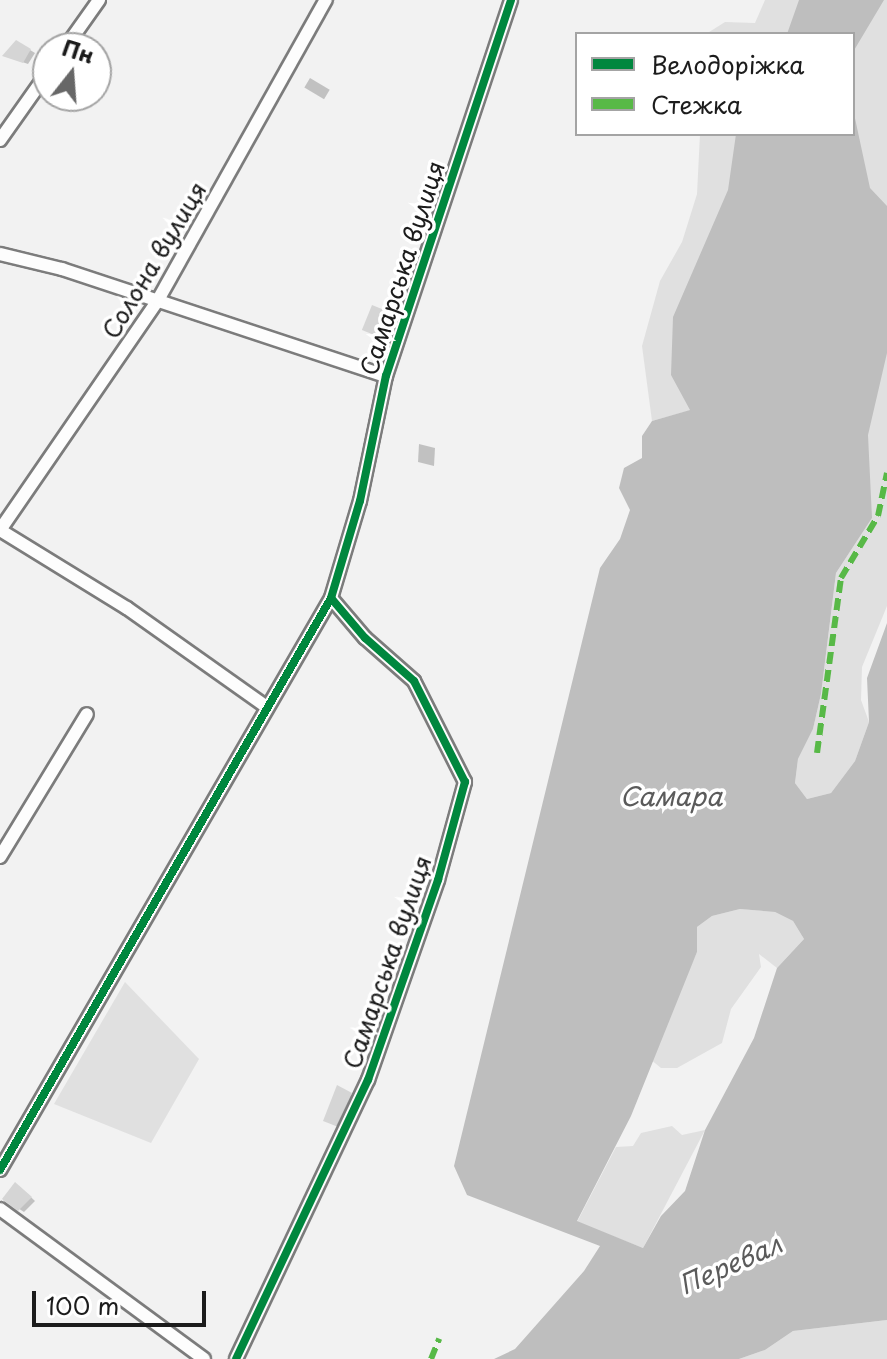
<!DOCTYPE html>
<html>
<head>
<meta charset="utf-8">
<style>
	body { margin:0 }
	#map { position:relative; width:887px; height:1359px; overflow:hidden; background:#f2f2f2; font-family:"Playpen Sans",sans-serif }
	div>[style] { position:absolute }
	.green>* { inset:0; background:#e0e0e0 }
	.water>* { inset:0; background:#bebebe }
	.shadow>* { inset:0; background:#0003; transform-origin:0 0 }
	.building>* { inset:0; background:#d5d5d5; transform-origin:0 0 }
	.roads { filter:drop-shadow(2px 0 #7c7c7c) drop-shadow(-2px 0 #7c7c7c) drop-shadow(0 2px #7c7c7c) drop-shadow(0 -2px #7c7c7c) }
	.minor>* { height:12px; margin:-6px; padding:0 6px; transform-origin:6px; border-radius:6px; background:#fdfdfd }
	.quiet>* { height:6px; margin-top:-3px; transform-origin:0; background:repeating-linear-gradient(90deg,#58b947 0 12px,transparent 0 18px) }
	.cycleway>* { height:8px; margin:-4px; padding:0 4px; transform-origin:4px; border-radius:4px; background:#00873e }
	span { translate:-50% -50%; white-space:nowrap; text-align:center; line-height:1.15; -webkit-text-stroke:7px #fff; paint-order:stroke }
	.street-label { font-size:24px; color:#1c1c1c }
	.water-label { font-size:26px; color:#5b5b5b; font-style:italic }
	.legend { position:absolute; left:575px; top:32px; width:280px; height:104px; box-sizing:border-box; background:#fff; border:2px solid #a4a4a4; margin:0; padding:10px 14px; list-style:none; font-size:24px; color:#1c1c1c }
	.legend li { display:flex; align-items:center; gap:16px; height:40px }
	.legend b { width:40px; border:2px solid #a4a4a4 }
	.north { position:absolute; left:32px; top:32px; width:80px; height:80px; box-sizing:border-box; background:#fff; border:2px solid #a4a4a4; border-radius:50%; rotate:17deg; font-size:22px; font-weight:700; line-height:32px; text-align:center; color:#1c1c1c }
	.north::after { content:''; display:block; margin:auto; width:28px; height:36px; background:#676767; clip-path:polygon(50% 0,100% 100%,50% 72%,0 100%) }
	.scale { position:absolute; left:32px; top:1291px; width:174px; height:36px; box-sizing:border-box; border:4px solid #1c1c1c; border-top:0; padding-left:10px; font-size:24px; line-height:28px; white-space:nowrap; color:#1c1c1c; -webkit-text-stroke:6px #fff; paint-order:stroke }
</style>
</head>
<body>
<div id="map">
	<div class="green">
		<div style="clip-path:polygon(765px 0,887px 0,887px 606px,862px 667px,861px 700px,869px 722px,855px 761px,831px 793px,807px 799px,795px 783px,798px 759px,813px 729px,821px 694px,836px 573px,872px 518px,691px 410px,652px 421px,642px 346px,660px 281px,682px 242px,697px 194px,700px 134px,853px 134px,853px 34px,706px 34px,725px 22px,755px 23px)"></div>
		<div style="clip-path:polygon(740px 909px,775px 912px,793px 921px,804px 939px,777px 968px,759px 954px,761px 967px,731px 1009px,722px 1043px,677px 1068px,661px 1068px,650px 1059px,697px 952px,697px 927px,712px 916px)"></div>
		<div style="clip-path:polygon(125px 982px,199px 1059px,151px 1143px,54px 1104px)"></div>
		<div style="clip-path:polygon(672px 1126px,682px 1135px,705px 1130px,643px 1248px,577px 1222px,616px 1147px,633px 1146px,641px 1133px)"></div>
		<div style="clip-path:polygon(887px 1320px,887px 1359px,739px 1359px,765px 1350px,793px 1331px)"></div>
	</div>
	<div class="water">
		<div style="clip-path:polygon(799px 0,884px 0,853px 52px,853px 34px,787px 34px)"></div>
		<div style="clip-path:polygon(evenodd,853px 109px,870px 188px,887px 206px,887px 353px,868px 435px,872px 518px,836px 573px,821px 694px,813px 729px,798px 759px,795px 783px,807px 799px,831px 793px,855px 761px,869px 722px,867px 678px,887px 623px,887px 1320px,793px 1331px,765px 1350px,739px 1359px,494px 1359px,515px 1349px,584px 1271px,600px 1246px,467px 1195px,454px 1166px,600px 568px,620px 539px,630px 510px,619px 488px,624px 468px,642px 458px,642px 436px,652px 421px,690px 410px,671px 375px,673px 317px,728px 190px,736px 134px,853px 134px,853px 109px,740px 909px,775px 912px,793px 921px,804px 939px,777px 968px,754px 1038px,705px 1130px,685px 1191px,661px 1216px,643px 1248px,577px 1221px,631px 1116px,697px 952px,697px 927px,712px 916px,740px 909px)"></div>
	</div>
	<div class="shadow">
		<div style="clip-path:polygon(17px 42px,35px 53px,28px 64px,5px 56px)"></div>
		<div style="left:310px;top:78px;width:23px;height:11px;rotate:31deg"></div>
		<div style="clip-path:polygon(373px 308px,391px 315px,383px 336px,370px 331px)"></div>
		<div style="clip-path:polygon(419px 444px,435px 448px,434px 466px,418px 462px)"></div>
		<div style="clip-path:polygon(338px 1088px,355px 1098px,341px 1128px,330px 1123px)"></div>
		<div style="clip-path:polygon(20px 1187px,35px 1201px,24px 1212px,7px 1201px)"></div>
	</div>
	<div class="building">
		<div style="clip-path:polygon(16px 40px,31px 49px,23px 63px,2px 56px)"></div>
		<div style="left:372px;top:305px;width:16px;height:27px;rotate:22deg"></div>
		<div style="clip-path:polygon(337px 1085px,352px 1093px,336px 1126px,323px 1121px)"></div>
		<div style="clip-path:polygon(15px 1182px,32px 1197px,18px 1211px,2px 1199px)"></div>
	</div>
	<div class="roads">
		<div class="minor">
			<div style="left:65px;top:48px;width:59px;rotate:-54.7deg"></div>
			<div style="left:0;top:140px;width:83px;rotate:-54.8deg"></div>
			<div style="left:0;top:254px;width:64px;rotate:13.6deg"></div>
			<div style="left:62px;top:269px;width:341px;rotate:18.3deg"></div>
			<div style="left:0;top:530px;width:279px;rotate:-55.5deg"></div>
			<div style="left:158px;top:300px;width:344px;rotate:-60.8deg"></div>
			<div style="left:0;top:530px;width:149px;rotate:31.6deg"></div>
			<div style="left:127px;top:608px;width:171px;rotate:35.3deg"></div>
			<div style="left:0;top:857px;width:167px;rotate:-58.7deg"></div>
			<div style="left:0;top:1170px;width:661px;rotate:-59.94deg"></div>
			<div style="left:331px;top:598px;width:101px;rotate:-73.4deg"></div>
			<div style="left:360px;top:501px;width:128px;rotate:-78.3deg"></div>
			<div style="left:386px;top:376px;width:396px;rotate:-71.6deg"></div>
			<div style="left:0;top:1209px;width:253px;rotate:36.3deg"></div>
			<div style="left:236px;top:1359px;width:309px;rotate:-64.7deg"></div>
			<div style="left:368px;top:1080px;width:212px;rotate:-70.7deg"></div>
			<div style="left:438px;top:880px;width:102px;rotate:-74.6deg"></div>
			<div style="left:465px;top:782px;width:113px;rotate:-116.8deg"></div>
			<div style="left:414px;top:681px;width:65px;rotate:-138.7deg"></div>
			<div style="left:365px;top:638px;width:52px;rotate:-130.4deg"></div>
		</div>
	</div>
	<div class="quiet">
		<div style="left:817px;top:753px;width:177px;rotate:-82.2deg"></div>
		<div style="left:841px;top:578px;width:72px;rotate:-59.2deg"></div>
		<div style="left:878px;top:516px;width:44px;rotate:-78.2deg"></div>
		<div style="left:431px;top:1359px;width:22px;rotate:-68deg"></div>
	</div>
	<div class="cycleway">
		<div style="left:0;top:1170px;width:661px;rotate:-59.94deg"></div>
		<div style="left:331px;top:598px;width:101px;rotate:-73.4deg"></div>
		<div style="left:360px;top:501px;width:128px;rotate:-78.3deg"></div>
		<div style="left:386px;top:376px;width:396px;rotate:-71.6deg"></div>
		<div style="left:236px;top:1359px;width:309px;rotate:-64.7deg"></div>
		<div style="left:368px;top:1080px;width:212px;rotate:-70.7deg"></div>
		<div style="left:438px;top:880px;width:102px;rotate:-74.6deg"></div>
		<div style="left:465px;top:782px;width:113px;rotate:-116.8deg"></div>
		<div style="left:414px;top:681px;width:65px;rotate:-138.7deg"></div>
		<div style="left:365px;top:638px;width:52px;rotate:-130.4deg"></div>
	</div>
	<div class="street-label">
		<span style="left:154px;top:260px;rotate:-59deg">Солона вулиця</span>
		<span style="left:402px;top:268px;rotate:-72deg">Самарська вулиця</span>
		<span style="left:387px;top:962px;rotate:-71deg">Самарська вулиця</span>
	</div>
	<div class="water-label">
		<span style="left:671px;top:796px">Самара</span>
		<span style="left:730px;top:1264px;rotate:-24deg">Перевал</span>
	</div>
	<ul class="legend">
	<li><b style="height:10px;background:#00873e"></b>Велодоріжка</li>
	<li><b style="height:10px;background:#58b947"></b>Стежка</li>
	</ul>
	<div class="north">Пн</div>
	<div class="scale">100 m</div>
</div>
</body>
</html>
